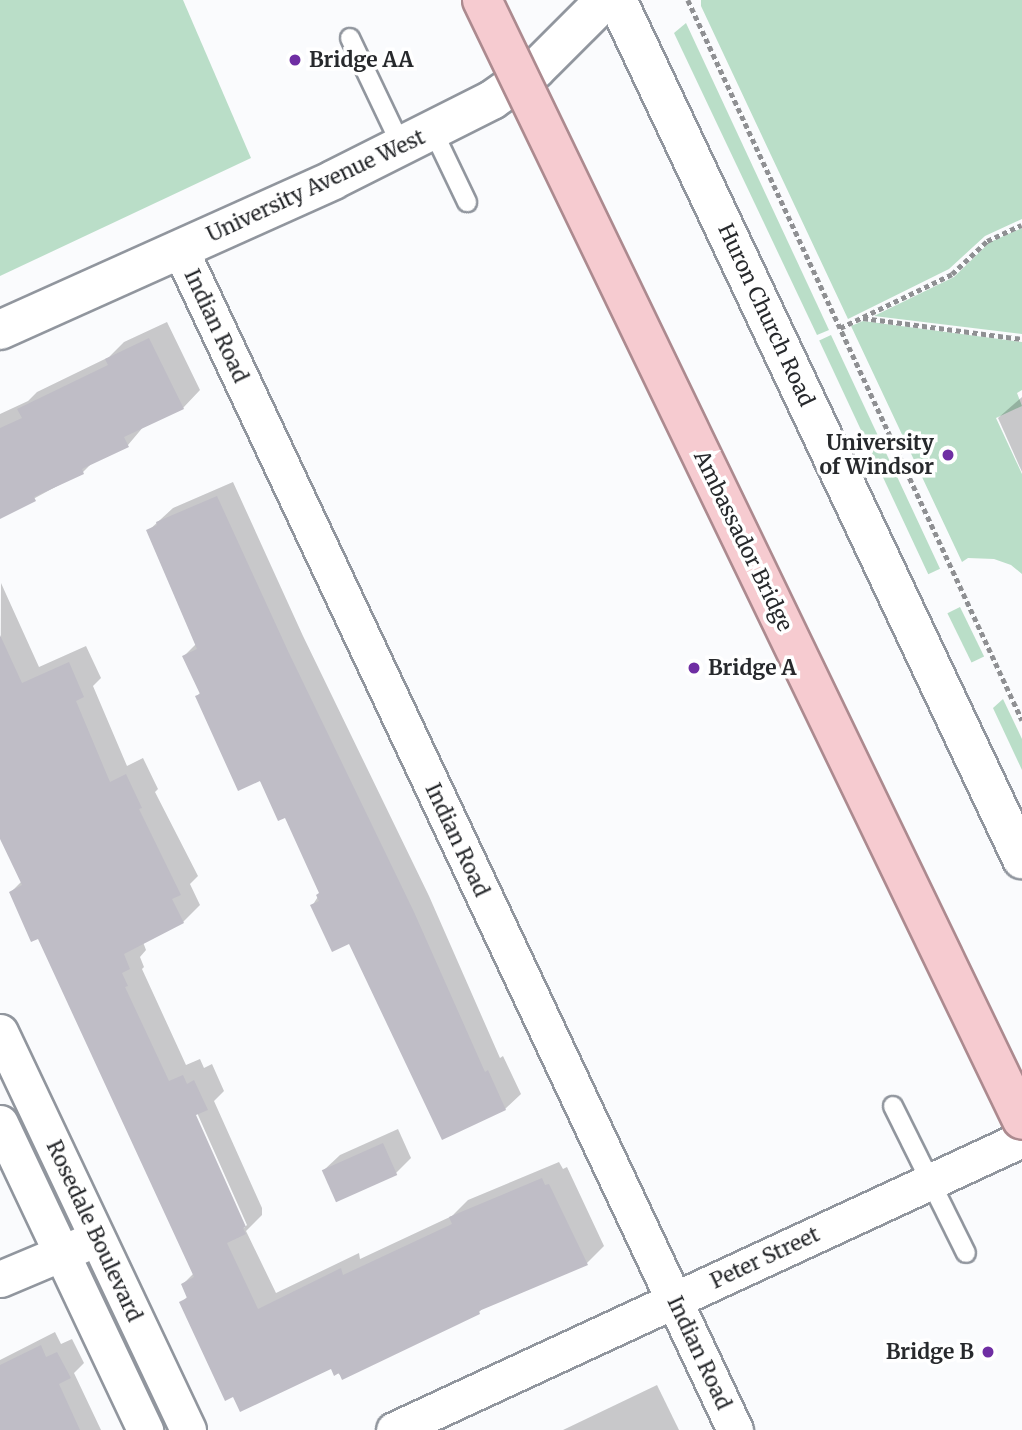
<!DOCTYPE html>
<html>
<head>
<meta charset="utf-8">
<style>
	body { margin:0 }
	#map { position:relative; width:1022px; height:1430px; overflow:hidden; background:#fafbfd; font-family:Merriweather,serif }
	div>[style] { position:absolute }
	.green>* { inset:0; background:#badec8; transform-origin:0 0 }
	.shadow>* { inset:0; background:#0003 }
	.building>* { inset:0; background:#bfbdc6; transform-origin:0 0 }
	.path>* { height:4.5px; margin-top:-2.25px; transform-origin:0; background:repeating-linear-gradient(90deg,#8f9093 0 5px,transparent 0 8.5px) }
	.roads { filter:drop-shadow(2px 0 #91969e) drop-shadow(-2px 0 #91969e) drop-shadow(0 2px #91969e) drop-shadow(0 -2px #91969e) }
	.service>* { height:18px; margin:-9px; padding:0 9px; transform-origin:9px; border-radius:9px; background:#fff }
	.minor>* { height:35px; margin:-17.5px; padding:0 17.5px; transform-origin:17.5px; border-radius:17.5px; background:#fff }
	.tertiary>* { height:38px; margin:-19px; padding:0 19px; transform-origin:19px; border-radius:19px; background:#fff }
	.bridges { filter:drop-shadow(2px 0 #ac8a8f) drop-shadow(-2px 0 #ac8a8f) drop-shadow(0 2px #ac8a8f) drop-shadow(0 -2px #ac8a8f) }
	.trunk-bridge>* { height:38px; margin:-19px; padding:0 19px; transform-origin:19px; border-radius:19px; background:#f6cbd0 }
	.dots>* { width:19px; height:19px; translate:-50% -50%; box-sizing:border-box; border:4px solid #fff; border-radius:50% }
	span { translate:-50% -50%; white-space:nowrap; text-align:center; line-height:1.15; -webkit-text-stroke:7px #fff; paint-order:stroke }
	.poi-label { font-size:21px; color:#27292c; font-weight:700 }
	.left { translate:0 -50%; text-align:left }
	.right { translate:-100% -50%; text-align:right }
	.street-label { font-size:21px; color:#27292c }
</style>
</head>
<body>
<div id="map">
	<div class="green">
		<div style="clip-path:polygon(0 0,183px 0,251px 158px,0 276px)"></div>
		<div style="clip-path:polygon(701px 0,1022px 0,1022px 219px,985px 236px,949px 269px,848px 319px,701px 6px)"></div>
		<div style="clip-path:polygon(686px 23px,829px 330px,817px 335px,674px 33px)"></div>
		<div style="clip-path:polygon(1022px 228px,1022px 334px,874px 316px,954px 277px,990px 242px)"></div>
		<div style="clip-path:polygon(863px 321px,1022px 342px,1022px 390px,1017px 393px,1022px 406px,996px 418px,1022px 474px,1022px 574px,1011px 565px,994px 559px,968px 558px,962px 562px,851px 326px)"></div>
		<div style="left:831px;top:335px;width:258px;height:13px;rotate:65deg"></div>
		<div style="left:960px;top:607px;width:55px;height:14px;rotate:64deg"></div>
		<div style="clip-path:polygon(1003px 699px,1022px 739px,1022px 770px,993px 708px)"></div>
	</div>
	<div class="shadow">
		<div style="clip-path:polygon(167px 322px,200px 390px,183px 408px,144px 426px,128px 445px,94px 461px,83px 472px,0 517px,0 414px,28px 401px,37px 392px,109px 357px,124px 342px)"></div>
		<div style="clip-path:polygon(1022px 397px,1022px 472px,998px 418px)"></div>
		<div style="clip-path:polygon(233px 482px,303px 636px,429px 896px,500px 1058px,503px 1056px,521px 1094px,505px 1109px,443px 1138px,350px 942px,312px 906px,321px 892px,286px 816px,197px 696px,201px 692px,184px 656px,196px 644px,148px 531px,173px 508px)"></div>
		<div style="clip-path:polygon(evenodd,1px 583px,39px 667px,86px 646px,101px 678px,93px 686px,127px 766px,143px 758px,158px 789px,155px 792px,198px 876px,190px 884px,200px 905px,183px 922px,143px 942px,146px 950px,140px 957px,144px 967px,142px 969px,186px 1065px,200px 1059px,204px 1068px,212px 1064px,224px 1091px,214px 1101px,262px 1208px,262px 1215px,246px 1231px,276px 1293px,359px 1253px,360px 1259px,452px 1216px,468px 1200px,559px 1162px,563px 1169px,567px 1167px,604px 1246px,587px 1263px,485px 1306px,479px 1312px,343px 1378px,332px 1367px,181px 1303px,188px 1296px,183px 1284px,194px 1273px,39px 936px,11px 892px,22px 881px,0 835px,1px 583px,194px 1106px,247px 1225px,244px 1228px,190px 1108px,194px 1106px)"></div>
		<div style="clip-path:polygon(398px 1129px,411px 1158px,396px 1173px,324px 1170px,340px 1155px)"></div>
		<div style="clip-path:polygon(55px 1332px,61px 1344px,72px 1339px,84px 1363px,74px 1373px,101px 1430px,6px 1430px,0 1417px,0 1360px)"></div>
		<div style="clip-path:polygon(657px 1385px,679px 1430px,563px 1430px)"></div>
	</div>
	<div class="building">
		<div style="clip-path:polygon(149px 338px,184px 409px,124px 437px,129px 447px,82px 469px,84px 474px,34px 497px,36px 501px,0 519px,0 428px,22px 418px,17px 409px,108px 365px,105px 359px)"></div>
		<div style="clip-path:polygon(217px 496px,288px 651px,414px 912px,485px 1072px,488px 1070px,506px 1110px,442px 1140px,349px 944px,332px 952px,325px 937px,310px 905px,319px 901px,316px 895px,319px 893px,285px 818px,278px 821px,260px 781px,238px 791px,195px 696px,200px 694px,182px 656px,197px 649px,146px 530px,157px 525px,156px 522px)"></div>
		<div style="clip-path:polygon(0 635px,22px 683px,69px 662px,84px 697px,76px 701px,110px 782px,126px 774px,142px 808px,139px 809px,181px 895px,172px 899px,184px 923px,124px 954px,130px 969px,122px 973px,128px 986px,125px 987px,169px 1081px,183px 1075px,187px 1084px,194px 1080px,208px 1110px,196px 1115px,246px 1227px,243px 1228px,246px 1234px,227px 1243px,258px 1309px,341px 1268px,343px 1275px,452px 1224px,449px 1217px,542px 1178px,545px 1185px,549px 1184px,588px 1265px,479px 1311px,480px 1314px,342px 1380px,339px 1373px,334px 1376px,331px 1369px,240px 1412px,233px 1397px,225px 1401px,179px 1302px,187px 1298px,181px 1284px,194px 1277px,38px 939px,31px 942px,9px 892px,22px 885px,0 839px)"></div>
		<div style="left:383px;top:1143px;width:35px;height:67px;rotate:66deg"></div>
		<div style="clip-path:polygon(41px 1345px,46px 1357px,57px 1352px,71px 1378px,59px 1384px,80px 1430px,0 1430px,0 1365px)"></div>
	</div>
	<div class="path">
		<div style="left:688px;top:0;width:794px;rotate:65.11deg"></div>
		<div style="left:863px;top:318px;width:160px;rotate:7.5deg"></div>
		<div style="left:840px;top:328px;width:124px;rotate:-25.7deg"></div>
		<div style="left:952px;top:274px;width:48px;rotate:-43.3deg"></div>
		<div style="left:987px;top:241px;width:38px;rotate:-25deg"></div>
	</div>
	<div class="roads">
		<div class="service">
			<div style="left:350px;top:38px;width:121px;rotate:64.5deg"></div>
			<div style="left:433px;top:131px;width:79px;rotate:64.4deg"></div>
			<div style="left:893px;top:1106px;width:164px;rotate:63.6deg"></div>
		</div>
		<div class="minor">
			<div style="left:180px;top:249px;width:1305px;rotate:64.83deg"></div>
			<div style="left:0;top:1032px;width:440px;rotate:64.7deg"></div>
			<div style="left:0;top:1123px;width:340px;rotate:64.7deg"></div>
			<div style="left:0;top:1279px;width:88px;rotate:-22.8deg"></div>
			<div style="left:394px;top:1430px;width:692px;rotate:-24.86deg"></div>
		</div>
		<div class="tertiary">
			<div style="left:617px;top:0;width:950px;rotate:64.76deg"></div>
			<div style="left:0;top:330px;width:365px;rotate:-24.2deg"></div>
			<div style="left:333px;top:180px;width:178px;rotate:-26.7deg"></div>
			<div style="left:492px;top:100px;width:54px;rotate:-35.2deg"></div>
			<div style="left:536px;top:69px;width:98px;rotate:-45deg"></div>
		</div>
	</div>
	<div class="bridges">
		<div class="trunk-bridge">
			<div style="left:482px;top:0;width:1243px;rotate:64.26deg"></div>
		</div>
	</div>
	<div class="dots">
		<div style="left:295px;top:60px;background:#6f2ea3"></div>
		<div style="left:948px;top:455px;background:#6f2ea3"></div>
		<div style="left:694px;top:668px;background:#6f2ea3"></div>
		<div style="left:988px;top:1352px;background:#6f2ea3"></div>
	</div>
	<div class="poi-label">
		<span class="left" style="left:309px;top:60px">Bridge AA</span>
		<span class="right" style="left:934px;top:455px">University<br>of Windsor</span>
		<span class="left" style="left:708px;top:668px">Bridge A</span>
		<span class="right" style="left:974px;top:1352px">Bridge B</span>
	</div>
	<div class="street-label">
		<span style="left:316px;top:186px;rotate:-25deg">University Avenue West</span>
		<span style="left:766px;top:315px;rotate:65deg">Huron Church Road</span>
		<span style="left:216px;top:326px;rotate:65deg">Indian Road</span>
		<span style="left:743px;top:541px;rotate:64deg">Ambassador Bridge</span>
		<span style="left:457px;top:840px;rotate:65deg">Indian Road</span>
		<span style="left:94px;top:1231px;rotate:65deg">Rosedale Boulevard</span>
		<span style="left:765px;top:1258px;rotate:-25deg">Peter Street</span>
		<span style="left:699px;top:1353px;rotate:65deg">Indian Road</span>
	</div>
</div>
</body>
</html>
